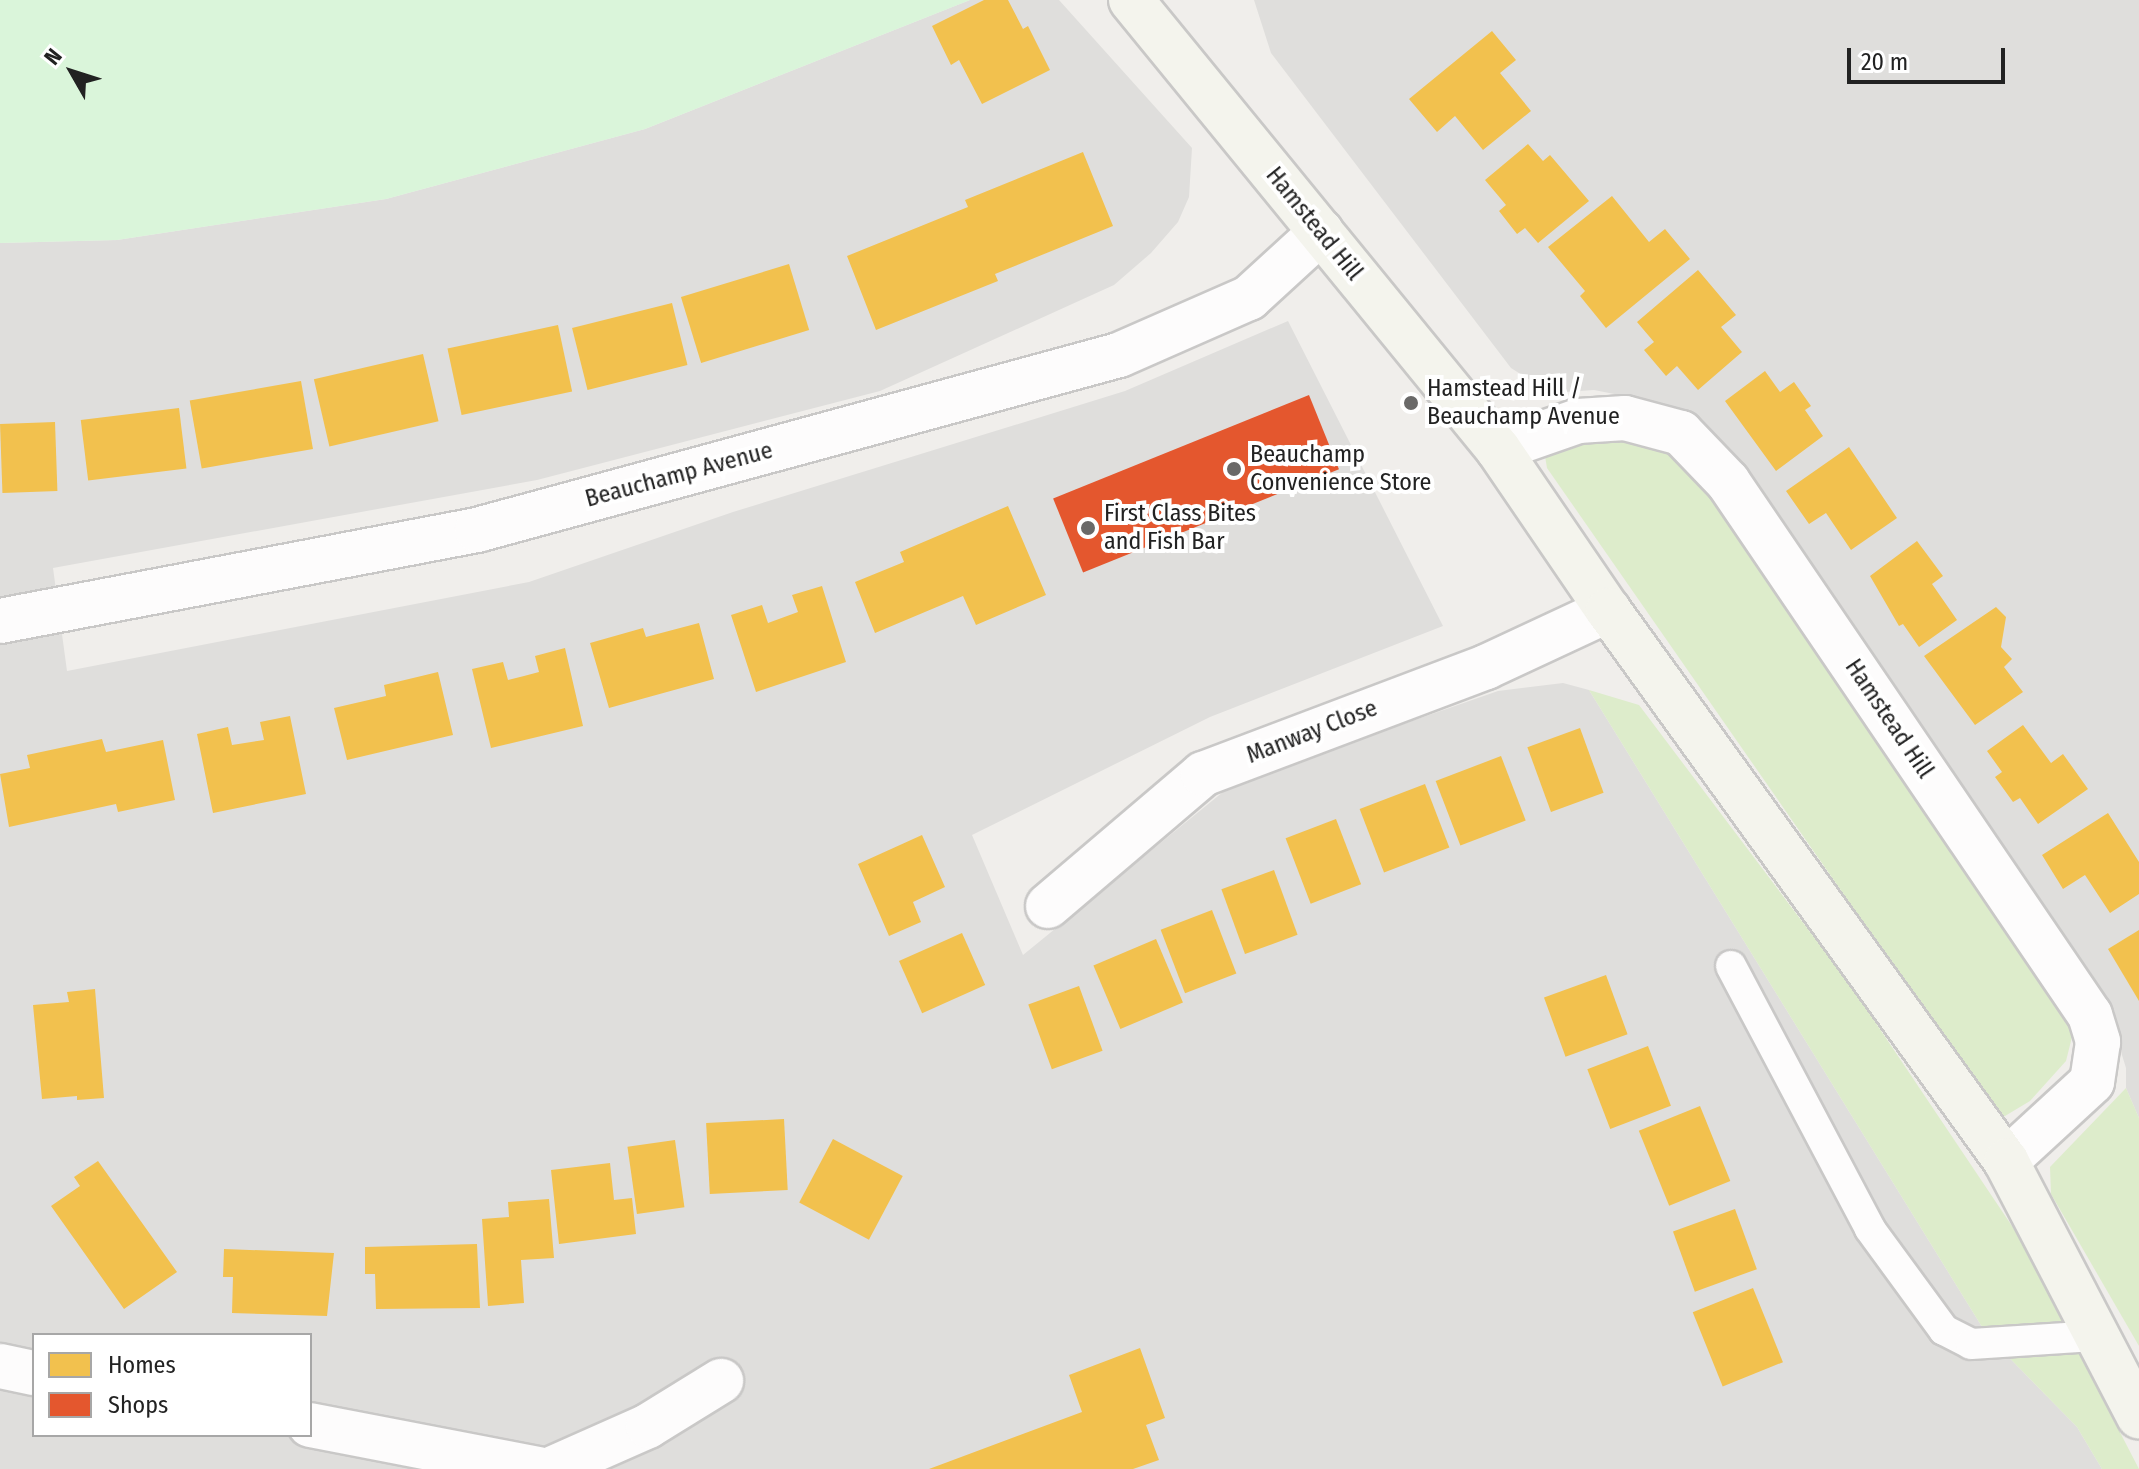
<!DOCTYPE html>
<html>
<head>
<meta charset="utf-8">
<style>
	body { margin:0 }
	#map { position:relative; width:2139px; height:1469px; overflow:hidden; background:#f0eeeb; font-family:"Fira Sans Condensed",sans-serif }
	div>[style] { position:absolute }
	.residential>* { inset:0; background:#dfdedc }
	.grass>* { inset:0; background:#ddeccb }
	.park>* { inset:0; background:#daf5da }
	.homes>* { inset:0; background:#f2c14e; transform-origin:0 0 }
	.shops>* { inset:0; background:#e4572e; transform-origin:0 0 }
	.roads { filter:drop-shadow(2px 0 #c9c8c7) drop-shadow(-2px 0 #c9c8c7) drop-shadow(0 2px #c9c8c7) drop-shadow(0 -2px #c9c8c7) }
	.lane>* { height:30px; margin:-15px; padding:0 15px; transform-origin:15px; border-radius:15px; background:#fdfcfc }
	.street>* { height:44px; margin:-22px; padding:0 22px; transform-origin:22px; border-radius:22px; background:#fdfcfc }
	.secondary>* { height:44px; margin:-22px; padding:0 22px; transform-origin:22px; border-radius:22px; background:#f4f4ed }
	.dots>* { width:22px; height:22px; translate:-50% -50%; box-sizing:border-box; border:4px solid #fff; border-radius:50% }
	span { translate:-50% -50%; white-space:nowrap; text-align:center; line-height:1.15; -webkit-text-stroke:8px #fff; paint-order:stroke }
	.street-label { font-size:24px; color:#222 }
	.poi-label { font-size:24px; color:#222 }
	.left { translate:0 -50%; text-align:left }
	.legend { position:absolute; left:32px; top:1333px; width:280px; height:104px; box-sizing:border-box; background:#fff; border:2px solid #a7a7a7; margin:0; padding:10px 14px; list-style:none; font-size:24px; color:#222 }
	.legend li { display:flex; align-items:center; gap:16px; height:40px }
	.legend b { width:40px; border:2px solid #a7a7a7 }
	.north { position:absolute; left:32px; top:32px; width:80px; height:80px; -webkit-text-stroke:6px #fff; paint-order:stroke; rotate:309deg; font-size:22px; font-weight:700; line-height:32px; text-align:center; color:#222 }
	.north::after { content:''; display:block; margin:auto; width:28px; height:36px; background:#222; clip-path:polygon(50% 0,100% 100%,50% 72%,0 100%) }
	.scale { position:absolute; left:1847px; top:48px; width:158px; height:36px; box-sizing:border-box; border:4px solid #222; border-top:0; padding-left:10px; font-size:24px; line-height:28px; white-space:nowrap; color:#222; -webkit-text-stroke:6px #fff; paint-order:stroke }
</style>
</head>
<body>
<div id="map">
	<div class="residential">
		<div style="clip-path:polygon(evenodd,970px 0,1059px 0,1192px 148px,1189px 197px,1178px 222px,1151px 253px,1114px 285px,880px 391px,537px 480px,53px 568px,67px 671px,529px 582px,733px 512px,1125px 391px,1288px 321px,1443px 626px,1210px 717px,972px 835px,1023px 955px,1234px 783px,1498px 691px,1563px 683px,1589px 690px,1987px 1335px,2077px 1427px,2102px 1469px,0 1469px,0 243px,117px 240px,386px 199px,645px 129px,970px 0,34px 1335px,310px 1335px,310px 1435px,34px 1435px,34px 1335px)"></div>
		<div style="clip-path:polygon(1254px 0,2139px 0,2139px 1118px,2126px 1088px,2126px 1068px,2118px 1042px,1704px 434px,1655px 402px,1594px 390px,1551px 393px,1511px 368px,1271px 53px)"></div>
	</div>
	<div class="grass">
		<div style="clip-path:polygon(1634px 428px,1687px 456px,2068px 1011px,2072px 1037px,2066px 1061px,2030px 1101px,2000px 1119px,1547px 468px,1545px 456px,1587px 435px)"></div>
		<div style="clip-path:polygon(1589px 690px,1639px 705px,1853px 989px,2018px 1235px,2139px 1469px,2102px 1469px,2077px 1427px,1987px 1335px)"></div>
		<div style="clip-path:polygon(2126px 1088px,2139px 1118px,2139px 1346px,2051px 1194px,2050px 1167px)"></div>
	</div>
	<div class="park">
		<div style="clip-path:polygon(0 0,970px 0,645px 129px,386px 199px,117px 240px,0 243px)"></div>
	</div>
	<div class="homes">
		<div style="clip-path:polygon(984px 0,1008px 0,1023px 29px,1028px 26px,1050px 70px,982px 104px,959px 60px,951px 65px,932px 26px)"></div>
		<div style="clip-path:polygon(1492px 31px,1516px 60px,1500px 73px,1531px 111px,1483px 150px,1455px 116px,1437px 132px,1409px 99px)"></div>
		<div style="clip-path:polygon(1528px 144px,1543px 161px,1550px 155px,1589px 201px,1538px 243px,1525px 228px,1517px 234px,1499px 211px,1506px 205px,1485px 180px)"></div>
		<div style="clip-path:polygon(1083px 152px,1113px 226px,995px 274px,998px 281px,876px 330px,847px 256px,968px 207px,965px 200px)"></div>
		<div style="clip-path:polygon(1612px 196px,1649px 242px,1665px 229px,1690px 259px,1606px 328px,1580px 296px,1585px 291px,1548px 247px)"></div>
		<div style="left:789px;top:264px;width:69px;height:113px;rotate:73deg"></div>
		<div style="clip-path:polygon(1698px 270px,1736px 315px,1721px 327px,1742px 352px,1698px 390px,1677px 366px,1666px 376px,1644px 350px,1654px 342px,1637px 322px)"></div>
		<div style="left:672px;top:303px;width:64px;height:103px;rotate:76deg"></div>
		<div style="left:558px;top:325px;width:68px;height:113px;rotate:78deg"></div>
		<div style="left:423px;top:354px;width:69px;height:112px;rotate:77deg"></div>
		<div style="clip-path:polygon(1765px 371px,1780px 392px,1794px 382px,1811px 406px,1805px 410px,1823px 436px,1776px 471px,1725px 401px)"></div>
		<div style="left:301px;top:381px;width:69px;height:113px;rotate:80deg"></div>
		<div style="left:179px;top:408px;width:61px;height:99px;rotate:83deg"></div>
		<div style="left:55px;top:422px;width:69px;height:55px;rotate:88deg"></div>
		<div style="clip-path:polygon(1849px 447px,1897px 518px,1851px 550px,1826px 513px,1809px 524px,1786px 491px)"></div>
		<div style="clip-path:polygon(1008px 506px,1046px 595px,976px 625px,963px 596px,875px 633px,855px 582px,904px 562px,900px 552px)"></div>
		<div style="clip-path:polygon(1917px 541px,1943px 576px,1932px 584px,1957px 620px,1919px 647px,1903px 624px,1899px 626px,1870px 576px)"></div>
		<div style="clip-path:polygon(822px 586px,846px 662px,756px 692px,731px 615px,762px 605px,768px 623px,798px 612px,792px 595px)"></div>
		<div style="clip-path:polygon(1996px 607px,2006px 617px,2001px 647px,2012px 659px,2004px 667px,2023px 692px,1975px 725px,1924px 656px)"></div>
		<div style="clip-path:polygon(699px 623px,714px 679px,609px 708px,590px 643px,643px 628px,646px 637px)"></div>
		<div style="clip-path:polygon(565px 648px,583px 726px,491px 748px,472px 669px,503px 662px,508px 680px,524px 676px,539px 672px,535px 656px)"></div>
		<div style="clip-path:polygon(438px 672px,453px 735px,347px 760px,334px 708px,386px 696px,384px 685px)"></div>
		<div style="clip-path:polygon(290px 716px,306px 794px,213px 813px,197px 734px,228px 727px,232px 745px,264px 740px,260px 722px)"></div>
		<div style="clip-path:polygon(2023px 725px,2051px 763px,2063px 754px,2088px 789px,2038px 824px,2020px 798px,2013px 802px,1995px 777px,2002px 772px,1987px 751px)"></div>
		<div style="left:1580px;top:728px;width:69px;height:56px;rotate:70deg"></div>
		<div style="clip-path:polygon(102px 739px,106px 752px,163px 740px,175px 800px,118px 812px,116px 804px,9px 827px,0 774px,30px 768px,27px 755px)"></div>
		<div style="left:1501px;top:756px;width:69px;height:70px;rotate:69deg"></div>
		<div style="left:1425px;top:784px;width:68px;height:70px;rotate:69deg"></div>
		<div style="clip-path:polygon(2108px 813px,2139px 862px,2139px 894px,2110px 913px,2085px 875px,2063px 889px,2042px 855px)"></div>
		<div style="left:1336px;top:819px;width:70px;height:54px;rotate:69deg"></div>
		<div style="clip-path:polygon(922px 835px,945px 887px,913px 902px,921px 922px,889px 936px,858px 864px)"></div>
		<div style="left:1274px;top:870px;width:69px;height:56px;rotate:70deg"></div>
		<div style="left:1212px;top:910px;width:68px;height:55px;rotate:69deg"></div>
		<div style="clip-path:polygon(2139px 930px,2139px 1001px,2108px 949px)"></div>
		<div style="left:962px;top:933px;width:57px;height:69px;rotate:66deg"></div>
		<div style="left:1156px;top:939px;width:69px;height:68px;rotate:67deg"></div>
		<div style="left:1606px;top:975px;width:63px;height:66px;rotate:70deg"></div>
		<div style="left:1079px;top:986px;width:69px;height:54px;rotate:70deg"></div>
		<div style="clip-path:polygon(95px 989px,104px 1098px,77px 1100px,77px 1096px,42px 1099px,33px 1005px,69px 1002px,67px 992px)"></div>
		<div style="left:1648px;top:1046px;width:64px;height:65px;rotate:69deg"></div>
		<div style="left:1700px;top:1106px;width:81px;height:66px;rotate:68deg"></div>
		<div style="left:784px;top:1119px;width:71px;height:78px;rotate:87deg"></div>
		<div style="left:833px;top:1139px;width:79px;height:72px;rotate:28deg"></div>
		<div style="left:675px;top:1140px;width:68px;height:48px;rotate:82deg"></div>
		<div style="clip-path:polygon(98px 1161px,177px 1272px,124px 1309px,51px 1206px,80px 1186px,74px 1177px)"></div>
		<div style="clip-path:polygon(610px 1163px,614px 1200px,632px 1198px,636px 1234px,559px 1244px,551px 1170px)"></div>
		<div style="clip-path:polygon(549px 1199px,554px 1258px,521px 1260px,524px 1303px,488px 1306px,482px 1219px,509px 1217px,508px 1202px)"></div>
		<div style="left:1735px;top:1209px;width:64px;height:66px;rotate:70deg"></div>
		<div style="clip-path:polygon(477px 1244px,480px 1308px,376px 1309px,375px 1274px,365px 1274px,365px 1247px)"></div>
		<div style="clip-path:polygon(224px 1249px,334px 1253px,327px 1316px,232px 1313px,233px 1277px,223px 1277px)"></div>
		<div style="left:1753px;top:1288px;width:80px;height:65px;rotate:68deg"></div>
		<div style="clip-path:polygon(1140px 1348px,1165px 1418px,1146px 1425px,1159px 1460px,1133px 1469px,929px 1469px,1082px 1412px,1069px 1375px)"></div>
	</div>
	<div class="shops">
		<div style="left:1309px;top:395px;width:80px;height:276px;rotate:68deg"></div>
	</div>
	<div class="roads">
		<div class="lane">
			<div style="left:1731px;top:966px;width:297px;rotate:62.1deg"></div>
			<div style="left:1870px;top:1229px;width:125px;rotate:53.8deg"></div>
			<div style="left:1944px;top:1330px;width:30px;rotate:27deg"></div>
			<div style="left:1971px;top:1344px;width:123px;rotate:-3.7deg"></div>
		</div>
		<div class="street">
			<div style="left:1498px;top:449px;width:85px;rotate:-19.3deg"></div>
			<div style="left:1578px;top:421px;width:47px;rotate:-3.7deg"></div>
			<div style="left:1625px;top:418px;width:58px;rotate:15deg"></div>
			<div style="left:1681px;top:433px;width:68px;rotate:46.2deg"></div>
			<div style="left:1728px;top:482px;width:644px;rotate:55.82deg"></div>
			<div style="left:2090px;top:1015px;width:28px;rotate:73deg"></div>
			<div style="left:2098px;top:1042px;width:40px;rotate:98.5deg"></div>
			<div style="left:2092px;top:1082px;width:117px;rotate:137.4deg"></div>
			<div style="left:0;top:621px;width:486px;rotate:-10.8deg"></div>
			<div style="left:477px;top:530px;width:665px;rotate:-15.25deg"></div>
			<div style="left:1119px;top:355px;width:142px;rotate:-23.7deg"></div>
			<div style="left:1249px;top:298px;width:98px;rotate:-42.5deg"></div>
			<div style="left:1048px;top:906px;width:204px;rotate:-40.4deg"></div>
			<div style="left:1203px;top:774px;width:303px;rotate:-20.7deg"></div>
			<div style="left:1486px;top:667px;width:135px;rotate:-25deg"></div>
			<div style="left:0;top:1366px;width:35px;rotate:12deg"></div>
			<div style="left:310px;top:1425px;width:233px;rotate:10.9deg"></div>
			<div style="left:551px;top:1469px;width:106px;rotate:-23.9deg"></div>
			<div style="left:648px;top:1426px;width:86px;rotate:-31.7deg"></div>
		</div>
		<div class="secondary">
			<div style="left:1131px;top:0;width:580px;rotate:50.74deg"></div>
			<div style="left:1498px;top:449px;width:195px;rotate:55.7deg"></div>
			<div style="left:1608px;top:610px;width:680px;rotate:54.16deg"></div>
			<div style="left:2006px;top:1161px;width:288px;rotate:62.5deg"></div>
		</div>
	</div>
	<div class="dots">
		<div style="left:1411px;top:403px;background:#6a6968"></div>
		<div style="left:1234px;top:469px;background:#6a6968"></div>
		<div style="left:1088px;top:528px;background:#6a6968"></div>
	</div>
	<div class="street-label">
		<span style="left:1314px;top:224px;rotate:51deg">Hamstead Hill</span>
		<span style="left:679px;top:475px;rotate:-15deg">Beauchamp Avenue</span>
		<span style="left:1889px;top:719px;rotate:56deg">Hamstead Hill</span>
		<span style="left:1312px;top:732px;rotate:-21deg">Manway Close</span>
	</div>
	<div class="poi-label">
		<span class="left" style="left:1427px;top:403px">Hamstead Hill /<br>Beauchamp Avenue</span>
		<span class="left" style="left:1250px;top:469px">Beauchamp<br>Convenience Store</span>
		<span class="left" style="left:1104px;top:528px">First Class Bites<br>and Fish Bar</span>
	</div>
	<ul class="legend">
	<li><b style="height:22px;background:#f2c14e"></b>Homes</li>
	<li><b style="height:22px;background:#e4572e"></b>Shops</li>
	</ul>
	<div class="north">N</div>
	<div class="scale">20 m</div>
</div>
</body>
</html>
